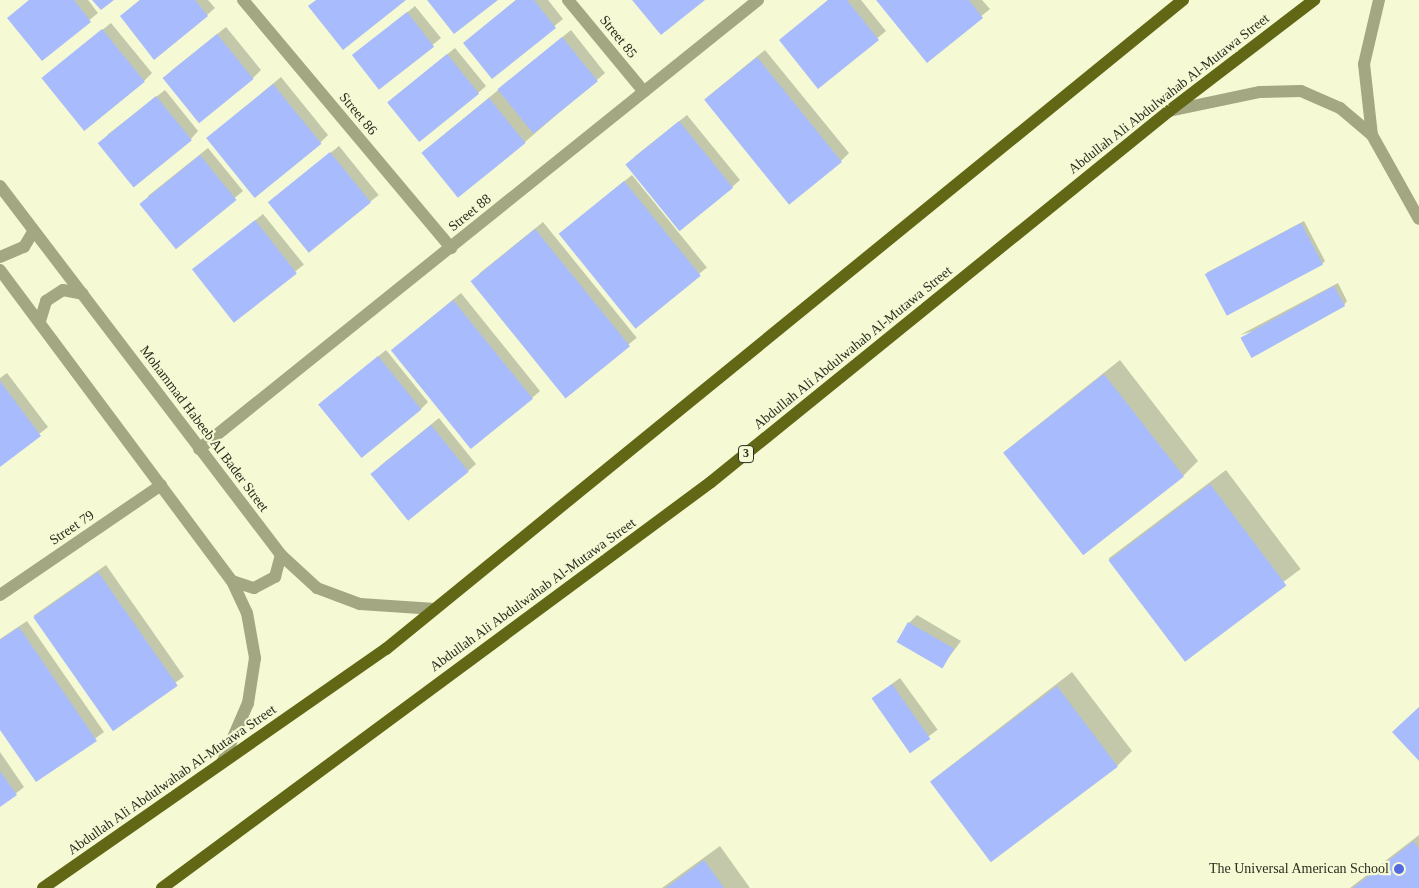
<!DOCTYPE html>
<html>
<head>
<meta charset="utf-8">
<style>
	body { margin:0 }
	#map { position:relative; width:1419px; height:888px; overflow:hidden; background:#f5fad5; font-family:"Times New Roman",serif }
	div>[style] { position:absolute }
	.shadow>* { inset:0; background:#0003; transform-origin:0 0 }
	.building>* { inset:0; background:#a8bbfc; transform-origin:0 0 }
	.minor>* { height:12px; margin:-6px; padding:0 6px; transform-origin:6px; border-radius:6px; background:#a3a882 }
	.major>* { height:12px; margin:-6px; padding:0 6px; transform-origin:6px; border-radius:6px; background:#616714 }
	.dots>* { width:14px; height:14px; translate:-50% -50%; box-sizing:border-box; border:2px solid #f5fad5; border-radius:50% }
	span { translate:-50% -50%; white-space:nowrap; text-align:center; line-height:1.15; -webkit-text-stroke:4.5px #f5fad5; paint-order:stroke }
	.shield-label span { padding:1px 4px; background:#f5fad5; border:1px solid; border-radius:4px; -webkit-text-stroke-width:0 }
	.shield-label { font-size:12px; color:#2b2d1f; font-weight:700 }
	.street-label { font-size:14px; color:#2b2d1f }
	.poi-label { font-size:14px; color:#2b2d1f }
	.right { translate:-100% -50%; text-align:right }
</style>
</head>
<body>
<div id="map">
	<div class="shadow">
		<div style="clip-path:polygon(29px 0,88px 0,98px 13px,42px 59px,9px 18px)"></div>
		<div style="clip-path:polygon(140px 0,208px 0,215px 8px,207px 15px,129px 9px)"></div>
		<div style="clip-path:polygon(516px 0,548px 0,563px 19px,492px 77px,464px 43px)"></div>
		<div style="clip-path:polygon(828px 0,861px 0,886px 31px,818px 87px,781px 40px)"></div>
		<div style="clip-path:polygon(878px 0,982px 0,990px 9px,927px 61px)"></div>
		<div style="clip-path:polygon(415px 6px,441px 38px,380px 88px,362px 49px)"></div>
		<div style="clip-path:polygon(111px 23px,152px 73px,144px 81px,51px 71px)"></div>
		<div style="clip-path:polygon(226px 27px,261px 70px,253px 78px,171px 71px)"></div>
		<div style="clip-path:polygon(571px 30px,605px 73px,525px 142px,423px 152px)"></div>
		<div style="clip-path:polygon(455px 48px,486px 86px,478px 93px,388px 102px)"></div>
		<div style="clip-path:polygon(765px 50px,849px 153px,841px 161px,705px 99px)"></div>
		<div style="clip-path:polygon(281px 77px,328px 135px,320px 143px,208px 138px)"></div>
		<div style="clip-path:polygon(165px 90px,198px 131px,191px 139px,107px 135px)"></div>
		<div style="clip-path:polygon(687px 115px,740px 180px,732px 187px,634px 157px)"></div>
		<div style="left:339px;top:146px;width:63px;height:90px;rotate:51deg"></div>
		<div style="clip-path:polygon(208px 148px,243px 191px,176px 247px,148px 196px)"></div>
		<div style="left:632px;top:175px;width:119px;height:93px;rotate:51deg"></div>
		<div style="left:263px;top:214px;width:65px;height:89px;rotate:51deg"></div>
		<div style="clip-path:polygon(1304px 221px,1325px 261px,1322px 264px,1206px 273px)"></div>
		<div style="left:543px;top:222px;width:149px;height:82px;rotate:51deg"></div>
		<div style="clip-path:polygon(1338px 283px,1347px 301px,1344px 305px,1240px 335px)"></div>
		<div style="clip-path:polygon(461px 293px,540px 391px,532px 398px,392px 350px)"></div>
		<div style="clip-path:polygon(386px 350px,428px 402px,420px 410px,320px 404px)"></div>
		<div style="clip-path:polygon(1120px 360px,1198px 461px,1183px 476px,1004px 452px)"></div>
		<div style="clip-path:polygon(7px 373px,48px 427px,0 465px,0 378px)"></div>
		<div style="clip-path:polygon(439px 418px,476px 464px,468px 471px,380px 466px)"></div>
		<div style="left:1226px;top:470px;width:124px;height:147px;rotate:53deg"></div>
		<div style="left:106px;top:565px;width:136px;height:88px;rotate:55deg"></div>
		<div style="clip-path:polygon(917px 615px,961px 641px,941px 668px,909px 623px)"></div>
		<div style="clip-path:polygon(27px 621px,104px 732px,37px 781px,0 728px,0 639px)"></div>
		<div style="clip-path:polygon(1072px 672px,1132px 751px,1117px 766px,931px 781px)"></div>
		<div style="left:900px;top:678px;width:64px;height:33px;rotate:54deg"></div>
		<div style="clip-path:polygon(0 752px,24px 787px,0 806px)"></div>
		<div style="clip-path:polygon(1419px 835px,1419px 888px,1350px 888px)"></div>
		<div style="clip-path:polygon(720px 846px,750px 888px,662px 888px)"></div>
	</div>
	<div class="building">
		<div style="clip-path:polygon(29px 0,74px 0,91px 22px,42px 61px,7px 18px)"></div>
		<div style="clip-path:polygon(92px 0,114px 0,101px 10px)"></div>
		<div style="clip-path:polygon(140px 0,195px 0,208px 16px,154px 60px,120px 16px)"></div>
		<div style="clip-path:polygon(316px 0,406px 0,343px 50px,308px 6px)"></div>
		<div style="clip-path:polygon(427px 0,498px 0,454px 34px)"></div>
		<div style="clip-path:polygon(516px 0,534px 0,556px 28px,492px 79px,463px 43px)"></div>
		<div style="clip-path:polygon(632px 0,705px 0,661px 35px)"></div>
		<div style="clip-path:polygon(828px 0,847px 0,879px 40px,818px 89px,779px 40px)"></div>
		<div style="clip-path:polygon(876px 0,969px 0,983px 18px,927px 63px)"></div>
		<div style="left:407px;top:12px;width:44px;height:70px;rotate:52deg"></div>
		<div style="left:102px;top:29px;width:68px;height:78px;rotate:51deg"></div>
		<div style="left:217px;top:34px;width:58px;height:70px;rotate:51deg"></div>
		<div style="left:562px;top:37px;width:57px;height:83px;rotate:51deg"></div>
		<div style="left:447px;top:54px;width:51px;height:77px;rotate:51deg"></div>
		<div style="left:757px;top:57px;width:135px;height:68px;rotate:51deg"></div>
		<div style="left:273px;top:84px;width:77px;height:86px;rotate:51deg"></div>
		<div style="left:156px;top:96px;width:57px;height:75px;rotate:51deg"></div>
		<div style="left:489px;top:98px;width:58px;height:87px;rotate:51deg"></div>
		<div style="left:679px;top:121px;width:86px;height:69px;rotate:51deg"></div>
		<div style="left:330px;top:152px;width:65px;height:80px;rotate:51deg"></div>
		<div style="left:200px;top:155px;width:58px;height:78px;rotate:51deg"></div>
		<div style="left:624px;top:181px;width:122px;height:84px;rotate:51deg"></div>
		<div style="left:255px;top:220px;width:68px;height:80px;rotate:52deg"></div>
		<div style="left:1301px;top:223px;width:47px;height:109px;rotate:62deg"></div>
		<div style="left:535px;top:229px;width:151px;height:83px;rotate:51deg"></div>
		<div style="left:1334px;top:286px;width:23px;height:107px;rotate:61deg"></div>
		<div style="left:453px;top:300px;width:127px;height:80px;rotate:51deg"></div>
		<div style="left:378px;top:356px;width:69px;height:77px;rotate:51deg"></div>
		<div style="left:1104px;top:374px;width:130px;height:128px;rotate:52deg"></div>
		<div style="clip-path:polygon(0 381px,41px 436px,0 467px)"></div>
		<div style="left:431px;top:425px;width:60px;height:78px;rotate:51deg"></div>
		<div style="left:1210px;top:484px;width:127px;height:127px;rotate:53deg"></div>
		<div style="left:98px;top:572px;width:139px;height:79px;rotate:55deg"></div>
		<div style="left:908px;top:622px;width:53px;height:23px;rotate:30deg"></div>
		<div style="clip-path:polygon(19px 627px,97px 741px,36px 782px,0 730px,0 640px)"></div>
		<div style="left:892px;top:684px;width:67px;height:25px;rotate:55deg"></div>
		<div style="left:1057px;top:686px;width:101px;height:159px;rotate:53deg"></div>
		<div style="clip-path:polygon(1419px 707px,1419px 761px,1392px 732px)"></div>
		<div style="clip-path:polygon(0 771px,17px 795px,0 807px)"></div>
		<div style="clip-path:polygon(1414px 841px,1419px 850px,1419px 888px,1353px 888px)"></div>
		<div style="clip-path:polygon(704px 860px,724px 888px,666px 888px)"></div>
	</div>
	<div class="minor">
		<div style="left:243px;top:0;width:324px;rotate:50deg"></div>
		<div style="left:568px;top:0;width:119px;rotate:50.4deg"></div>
		<div style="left:1379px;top:0;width:66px;rotate:103.2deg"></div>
		<div style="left:1364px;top:64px;width:71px;rotate:83.6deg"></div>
		<div style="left:1372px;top:135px;width:96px;rotate:60.8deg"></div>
		<div style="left:1169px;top:111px;width:93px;rotate:-11.8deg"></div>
		<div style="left:1260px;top:92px;width:41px;rotate:-1.4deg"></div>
		<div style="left:1301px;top:91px;width:43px;rotate:23.6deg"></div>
		<div style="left:1340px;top:108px;width:42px;rotate:40.2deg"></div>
		<div style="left:0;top:186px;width:464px;rotate:52.7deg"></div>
		<div style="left:281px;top:555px;width:49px;rotate:42.5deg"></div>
		<div style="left:317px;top:588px;width:46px;rotate:20.4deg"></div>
		<div style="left:360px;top:604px;width:75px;rotate:3.8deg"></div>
		<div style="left:0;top:257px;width:26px;rotate:-23deg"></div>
		<div style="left:24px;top:247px;width:17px;rotate:-59deg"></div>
		<div style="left:0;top:270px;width:388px;rotate:53.3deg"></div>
		<div style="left:232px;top:581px;width:35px;rotate:65deg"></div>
		<div style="left:247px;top:613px;width:46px;rotate:79.9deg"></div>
		<div style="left:255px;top:658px;width:46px;rotate:98.8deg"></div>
		<div style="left:248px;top:703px;width:65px;rotate:113.4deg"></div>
		<div style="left:40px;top:321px;width:21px;rotate:-73deg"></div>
		<div style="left:46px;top:301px;width:20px;rotate:-33deg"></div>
		<div style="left:63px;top:290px;width:20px;rotate:11deg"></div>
		<div style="left:199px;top:449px;width:717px;rotate:-38.77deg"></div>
		<div style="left:232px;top:581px;width:23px;rotate:18deg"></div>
		<div style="left:254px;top:588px;width:24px;rotate:-28deg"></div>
		<div style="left:275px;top:577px;width:23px;rotate:-75deg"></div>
		<div style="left:0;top:595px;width:195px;rotate:-34.3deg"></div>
	</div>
	<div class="major">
		<div style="left:43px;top:888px;width:418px;rotate:-34.9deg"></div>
		<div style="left:386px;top:649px;width:1028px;rotate:-39.16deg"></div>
		<div style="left:162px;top:888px;width:683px;rotate:-36.48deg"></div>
		<div style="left:711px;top:482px;width:589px;rotate:-39.01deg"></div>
		<div style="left:1169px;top:111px;width:183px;rotate:-37.4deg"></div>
	</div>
	<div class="dots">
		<div style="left:1399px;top:869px;background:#546ae0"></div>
	</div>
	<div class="shield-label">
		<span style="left:746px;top:454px">3</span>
	</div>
	<div class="street-label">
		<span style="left:618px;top:37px;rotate:51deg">Street 85</span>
		<span style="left:1169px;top:94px;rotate:-38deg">Abdullah Ali Abdulwahab Al-Mutawa Street</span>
		<span style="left:358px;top:114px;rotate:50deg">Street 86</span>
		<span style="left:470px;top:213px;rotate:-39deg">Street 88</span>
		<span style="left:853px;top:348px;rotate:-39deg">Abdullah Ali Abdulwahab Al-Mutawa Street</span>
		<span style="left:204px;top:429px;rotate:53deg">Mohammad Habeeb Al Bader Street</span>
		<span style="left:72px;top:528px;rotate:-34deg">Street 79</span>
		<span style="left:533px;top:595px;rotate:-36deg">Abdullah Ali Abdulwahab Al-Mutawa Street</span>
		<span style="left:172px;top:780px;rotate:-35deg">Abdullah Ali Abdulwahab Al-Mutawa Street</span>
	</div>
	<div class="poi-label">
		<span class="right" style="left:1389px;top:869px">The Universal American School</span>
	</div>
</div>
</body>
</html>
